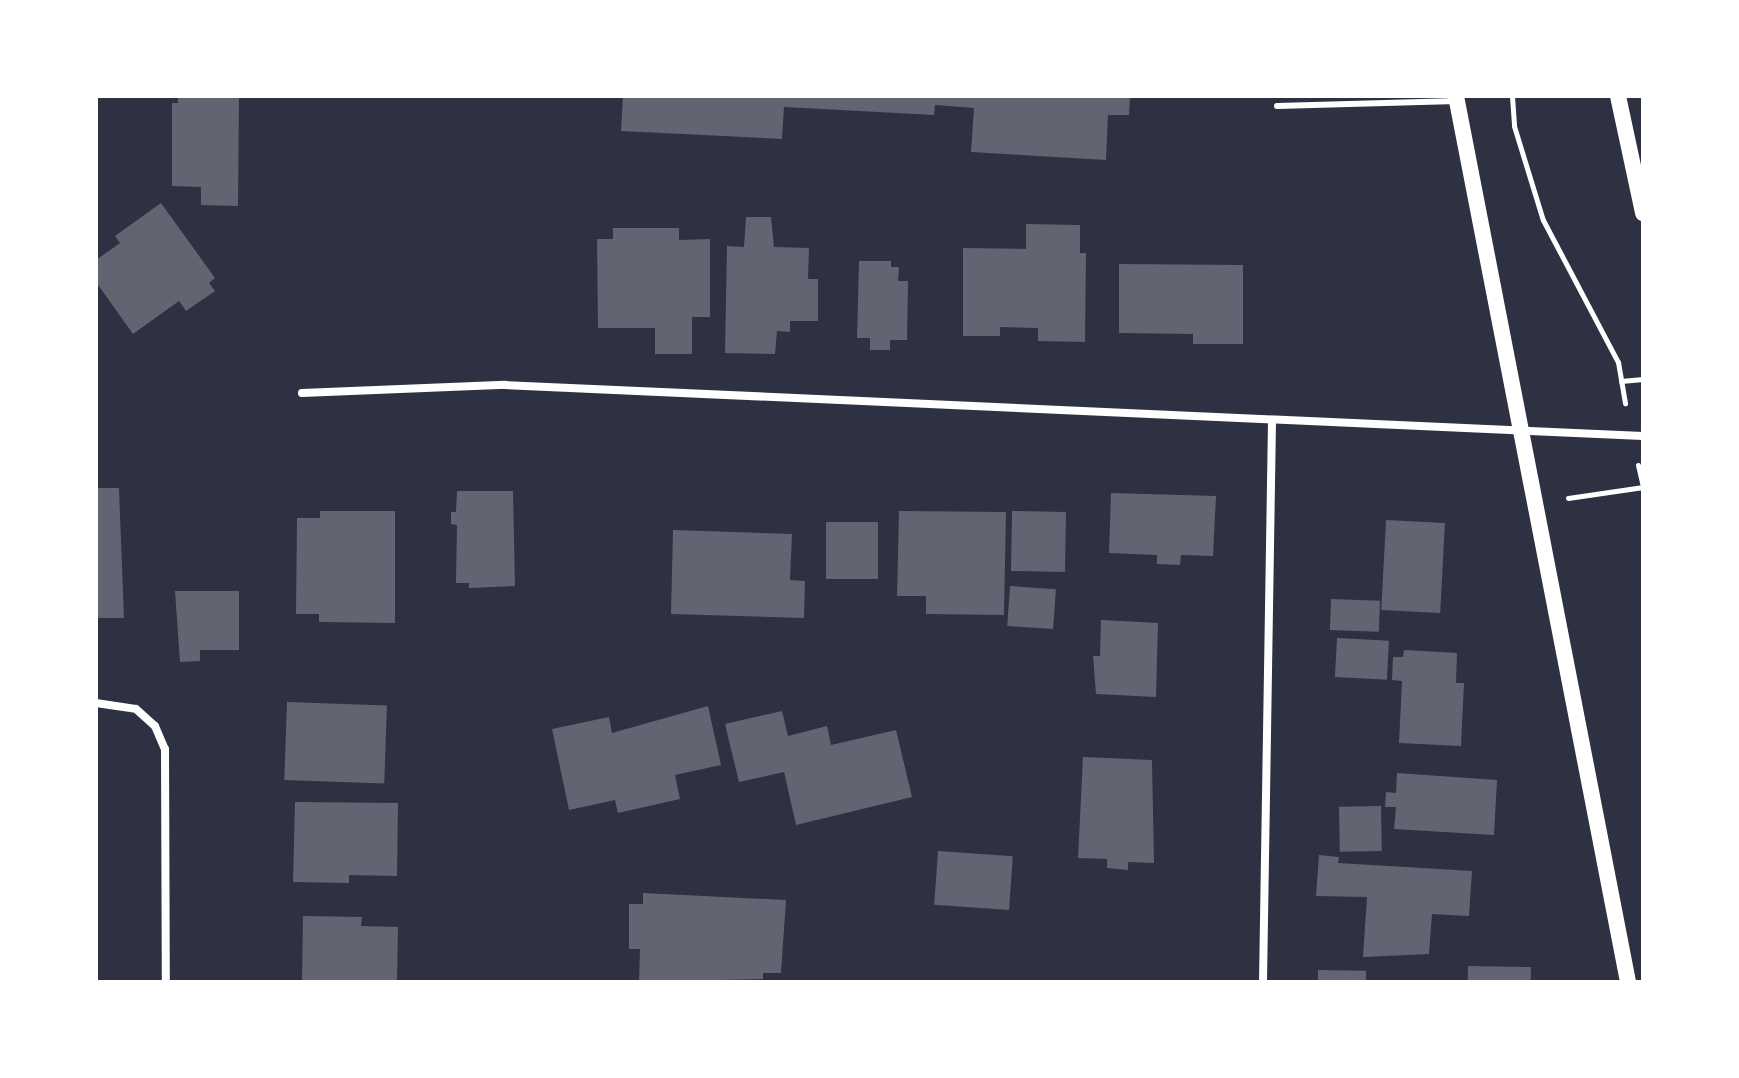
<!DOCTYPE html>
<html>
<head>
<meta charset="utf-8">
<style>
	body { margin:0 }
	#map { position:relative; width:1739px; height:1078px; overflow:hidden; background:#2d3142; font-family:"Nunito Sans",sans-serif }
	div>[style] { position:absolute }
	.building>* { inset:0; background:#626471; transform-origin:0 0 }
	.path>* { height:5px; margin:-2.5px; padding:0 2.5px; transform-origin:2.5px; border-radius:2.5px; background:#fff }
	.service>* { height:6px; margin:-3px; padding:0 3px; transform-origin:3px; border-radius:3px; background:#fff }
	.minor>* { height:8px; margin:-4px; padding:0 4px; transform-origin:4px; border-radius:4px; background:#fff }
	.secondary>* { height:16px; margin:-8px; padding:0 8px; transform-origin:8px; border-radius:8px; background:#fff }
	span { translate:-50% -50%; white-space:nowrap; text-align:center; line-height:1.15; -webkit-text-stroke:8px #fff; paint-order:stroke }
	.frame { position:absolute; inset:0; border:98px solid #fff; pointer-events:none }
</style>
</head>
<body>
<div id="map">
	<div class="building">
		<div style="clip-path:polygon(178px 96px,239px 96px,238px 206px,201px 205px,201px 187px,172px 186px,172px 103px,178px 103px)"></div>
		<div style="clip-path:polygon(623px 96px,1130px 96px,1129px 115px,1108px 115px,1106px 160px,971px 152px,974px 108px,935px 105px,934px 115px,784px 107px,782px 139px,621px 131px)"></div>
		<div style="clip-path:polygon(161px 203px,215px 278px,209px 283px,215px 291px,186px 311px,179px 301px,133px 334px,96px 282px,96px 260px,120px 243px,115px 236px)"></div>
		<div style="clip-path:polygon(746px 217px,771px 217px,774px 247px,809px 248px,808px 279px,818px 279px,818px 321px,790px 321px,790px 332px,777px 331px,775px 354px,725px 353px,727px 246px,744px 247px)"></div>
		<div style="clip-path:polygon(1026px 224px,1080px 225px,1080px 253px,1086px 253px,1085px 342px,1038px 341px,1038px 328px,1000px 327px,1000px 336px,963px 336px,963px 248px,1026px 249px)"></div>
		<div style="clip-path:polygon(613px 228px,679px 228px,679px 240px,710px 239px,710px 317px,692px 317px,692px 354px,655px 354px,655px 328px,598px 328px,597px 239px,613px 239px)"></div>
		<div style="clip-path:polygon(859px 261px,891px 261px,891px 267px,899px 267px,898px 281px,908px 281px,907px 340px,890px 340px,890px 350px,870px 350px,870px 338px,857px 338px)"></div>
		<div style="clip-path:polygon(1119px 264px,1243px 265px,1243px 344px,1193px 344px,1193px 334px,1119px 333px)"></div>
		<div style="clip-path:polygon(96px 488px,119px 488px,124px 618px,96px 618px)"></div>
		<div style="clip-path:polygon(457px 491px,513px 491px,515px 586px,469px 588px,469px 583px,456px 583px,457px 525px,451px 524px,451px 512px,456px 512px)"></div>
		<div style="clip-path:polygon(1111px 493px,1216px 496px,1213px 556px,1181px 555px,1180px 565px,1157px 564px,1157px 555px,1109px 553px)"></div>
		<div style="clip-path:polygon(320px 511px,395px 511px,395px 623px,319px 622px,319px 614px,296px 614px,297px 518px,320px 518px)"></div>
		<div style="clip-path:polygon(899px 511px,1006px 512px,1004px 615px,926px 614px,926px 596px,897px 596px)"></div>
		<div style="left:1012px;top:511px;width:54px;height:60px;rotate:1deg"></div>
		<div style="left:1386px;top:520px;width:59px;height:90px;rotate:3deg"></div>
		<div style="left:826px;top:522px;width:52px;height:57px"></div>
		<div style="clip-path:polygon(673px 530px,792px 534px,790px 580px,805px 581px,804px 618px,671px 614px)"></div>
		<div style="left:1010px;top:586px;width:46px;height:40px;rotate:4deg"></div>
		<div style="clip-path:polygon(175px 591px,239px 591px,239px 650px,200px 650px,200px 661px,180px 662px)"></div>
		<div style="left:1331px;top:599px;width:49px;height:31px;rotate:2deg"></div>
		<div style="clip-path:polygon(1101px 620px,1158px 623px,1156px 697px,1096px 694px,1093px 656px,1100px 656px)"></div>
		<div style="left:1337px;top:638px;width:52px;height:39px;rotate:3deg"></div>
		<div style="clip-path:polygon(1404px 650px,1457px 653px,1456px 683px,1464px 683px,1461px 746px,1399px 743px,1402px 681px,1392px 680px,1393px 657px,1403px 657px)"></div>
		<div style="left:287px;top:702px;width:100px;height:78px;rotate:2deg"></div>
		<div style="clip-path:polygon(708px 706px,721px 765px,675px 775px,680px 799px,618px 813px,615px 800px,569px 810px,552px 729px,609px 717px,612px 733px)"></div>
		<div style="clip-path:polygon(782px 711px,788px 736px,827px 726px,831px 745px,896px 730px,912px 797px,796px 825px,784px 772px,739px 782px,725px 724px)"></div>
		<div style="clip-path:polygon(1083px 757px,1152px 760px,1154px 863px,1128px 862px,1128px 870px,1107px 868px,1107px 859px,1078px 858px)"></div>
		<div style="clip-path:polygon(1397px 773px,1497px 780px,1494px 835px,1394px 829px,1396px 807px,1385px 807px,1386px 792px,1396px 793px)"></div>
		<div style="clip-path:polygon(295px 802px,398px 803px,397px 876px,349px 875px,349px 883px,293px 882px)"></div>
		<div style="left:1381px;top:806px;width:45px;height:42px;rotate:89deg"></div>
		<div style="left:938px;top:851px;width:75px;height:54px;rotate:4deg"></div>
		<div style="clip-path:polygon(1319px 855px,1339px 857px,1338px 863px,1472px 871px,1469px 916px,1432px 914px,1429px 954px,1363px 957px,1367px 897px,1316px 896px)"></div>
		<div style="clip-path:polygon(643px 893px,786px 900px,781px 973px,763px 973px,763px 979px,639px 982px,640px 949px,629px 949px,629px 904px,643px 904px)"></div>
		<div style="clip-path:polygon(303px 916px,362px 917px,361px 926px,398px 927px,397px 982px,302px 982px)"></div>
		<div style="left:1468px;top:966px;width:63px;height:16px;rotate:1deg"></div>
		<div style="left:1318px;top:970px;width:48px;height:12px;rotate:1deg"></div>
	</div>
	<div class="path">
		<div style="left:1512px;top:96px;width:30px;rotate:86deg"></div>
		<div style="left:1514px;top:126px;width:98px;rotate:72.9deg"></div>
		<div style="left:1543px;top:220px;width:161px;rotate:62.2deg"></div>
		<div style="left:1618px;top:362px;width:42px;rotate:80.3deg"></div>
		<div style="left:1621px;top:381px;width:22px;rotate:-5deg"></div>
		<div style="left:1638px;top:465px;width:22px;rotate:77deg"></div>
		<div style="left:1568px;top:498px;width:76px;rotate:-8.3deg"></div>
	</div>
	<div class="service">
		<div style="left:1277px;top:106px;width:180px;rotate:-1.6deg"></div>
	</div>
	<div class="minor">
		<div style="left:302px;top:393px;width:203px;rotate:-2.3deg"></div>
		<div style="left:505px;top:385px;width:1139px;rotate:2.57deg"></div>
		<div style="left:96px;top:703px;width:40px;rotate:8.5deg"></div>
		<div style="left:136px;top:709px;width:25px;rotate:42deg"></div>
		<div style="left:155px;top:726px;width:25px;rotate:67deg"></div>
		<div style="left:165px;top:749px;width:233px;rotate:89.8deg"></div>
		<div style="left:1263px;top:982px;width:560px;rotate:-89.08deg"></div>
	</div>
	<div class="secondary">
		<div style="left:1456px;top:96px;width:903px;rotate:79.01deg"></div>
		<div style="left:1618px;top:96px;width:120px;rotate:77.9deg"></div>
	</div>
	<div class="frame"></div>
</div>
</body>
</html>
